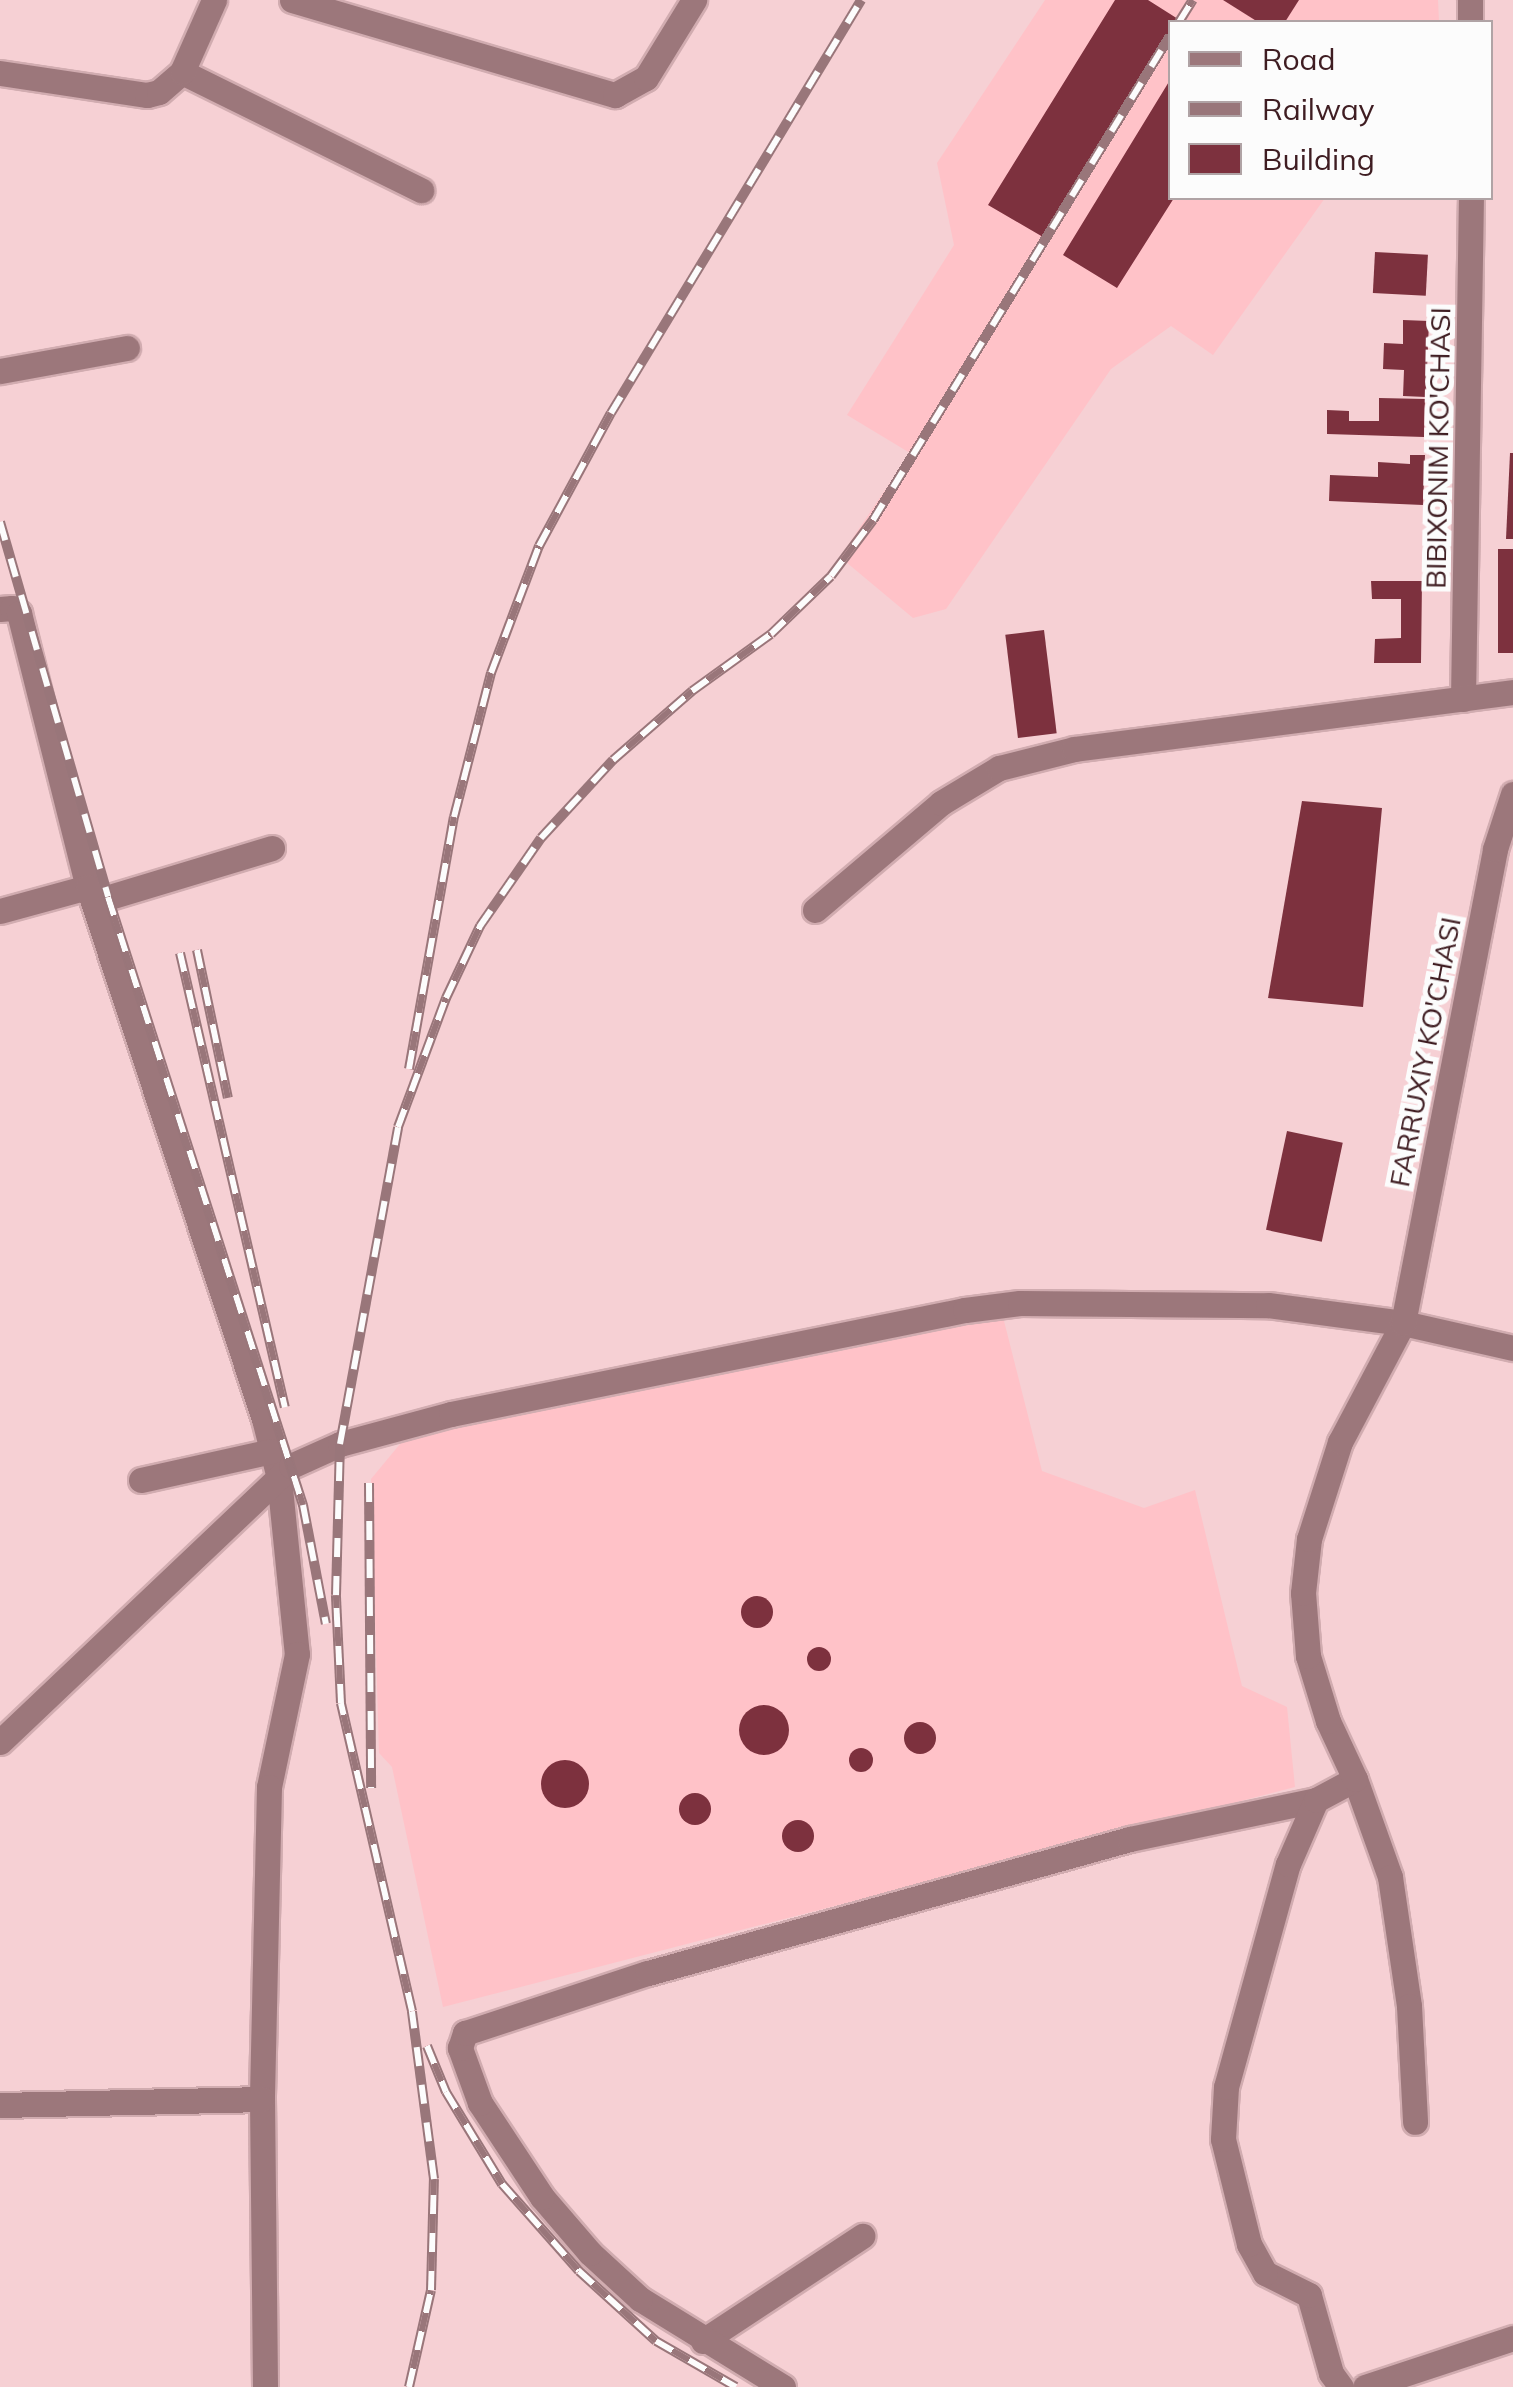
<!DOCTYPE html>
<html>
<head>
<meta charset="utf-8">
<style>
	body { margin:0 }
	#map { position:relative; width:1513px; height:2387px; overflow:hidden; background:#f6d0d4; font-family:Mulish,sans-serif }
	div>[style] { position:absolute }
	.built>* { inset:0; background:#ffc2c8 }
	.building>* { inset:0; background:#7d313e; transform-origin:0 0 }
	.round { border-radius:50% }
	.roads { filter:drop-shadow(2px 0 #d1acb0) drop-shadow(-2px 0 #d1acb0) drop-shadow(0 2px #d1acb0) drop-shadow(0 -2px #d1acb0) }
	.minor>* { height:25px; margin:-12.5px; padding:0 12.5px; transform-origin:12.5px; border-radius:12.5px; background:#9c777b }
	.rail>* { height:10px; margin-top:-5px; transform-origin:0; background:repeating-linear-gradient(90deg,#fcfcfc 0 19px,#99767a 0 38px); box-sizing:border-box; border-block:2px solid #99767a }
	span { translate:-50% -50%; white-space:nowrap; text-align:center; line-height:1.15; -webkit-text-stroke:10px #fcfcfc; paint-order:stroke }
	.street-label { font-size:28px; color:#3f1d22 }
	.legend { position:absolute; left:1168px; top:20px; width:325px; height:180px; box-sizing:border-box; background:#fcfcfc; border:2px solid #b0a3a5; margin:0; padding:12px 18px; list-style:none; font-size:30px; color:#3f1d22 }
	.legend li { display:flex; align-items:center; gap:20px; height:50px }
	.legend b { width:50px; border:2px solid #b0a3a5 }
</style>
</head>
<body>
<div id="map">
	<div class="built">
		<div style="clip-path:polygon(1045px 0,1438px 0,1439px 22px,1170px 22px,1170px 198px,1325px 198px,1213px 355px,1171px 326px,1111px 369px,946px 609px,913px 618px,840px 557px,910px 453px,847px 415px,954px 245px,937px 163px)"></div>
		<div style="clip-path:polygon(1002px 1313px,1042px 1471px,1144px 1508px,1195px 1490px,1242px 1686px,1287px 1707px,1295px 1787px,443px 2007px,392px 1767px,379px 1753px,371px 1479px,410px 1432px)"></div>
	</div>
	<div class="building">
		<div style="clip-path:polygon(1115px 0,1148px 0,1178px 19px,1170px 22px,1170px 31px,1043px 237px,988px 205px)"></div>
		<div style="clip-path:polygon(1223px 0,1299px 0,1285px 22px,1258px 22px)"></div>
		<div style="clip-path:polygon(1170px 80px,1170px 198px,1174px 198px,1117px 288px,1063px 255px)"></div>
		<div style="left:1375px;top:252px;width:53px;height:41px;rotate:3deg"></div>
		<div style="clip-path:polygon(1403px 320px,1429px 321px,1426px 397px,1403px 396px,1404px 370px,1383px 369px,1384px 343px,1403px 344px)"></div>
		<div style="clip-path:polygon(1379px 398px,1425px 399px,1424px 437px,1327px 434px,1327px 410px,1349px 411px,1349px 421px,1379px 421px)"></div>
		<div style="clip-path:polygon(1510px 453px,1513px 453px,1513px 539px,1506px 539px)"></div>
		<div style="clip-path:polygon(1410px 455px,1425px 455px,1423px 505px,1329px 501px,1330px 475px,1378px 477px,1378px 462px,1410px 464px)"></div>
		<div style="left:1498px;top:549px;width:15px;height:104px"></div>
		<div style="clip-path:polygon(1371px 581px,1422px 581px,1421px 663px,1374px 663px,1375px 639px,1401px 638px,1401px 599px,1372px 599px)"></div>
		<div style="left:1044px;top:630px;width:104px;height:39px;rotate:83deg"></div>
		<div style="clip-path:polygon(1302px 801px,1382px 808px,1363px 1007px,1268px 998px)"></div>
		<div style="left:1287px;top:1131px;width:57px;height:101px;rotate:12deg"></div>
		<div class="round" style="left:741px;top:1596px;width:32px;height:32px"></div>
		<div class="round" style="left:807px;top:1647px;width:24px;height:24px"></div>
		<div class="round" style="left:739px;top:1705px;width:50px;height:50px"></div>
		<div class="round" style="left:904px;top:1722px;width:32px;height:32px"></div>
		<div class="round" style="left:849px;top:1748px;width:24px;height:24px"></div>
		<div class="round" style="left:541px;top:1760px;width:48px;height:48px"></div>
		<div class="round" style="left:679px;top:1793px;width:32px;height:32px"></div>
		<div class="round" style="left:782px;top:1820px;width:32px;height:32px"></div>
	</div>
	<div class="roads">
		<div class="minor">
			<div style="left:292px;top:0;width:337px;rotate:16.4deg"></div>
			<div style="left:615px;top:95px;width:35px;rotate:-29deg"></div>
			<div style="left:646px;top:78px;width:92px;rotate:-58.4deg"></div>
			<div style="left:1470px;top:22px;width:22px;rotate:-90deg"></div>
			<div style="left:182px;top:72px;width:267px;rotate:26.3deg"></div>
			<div style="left:0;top:73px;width:149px;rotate:8.5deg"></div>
			<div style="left:147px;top:95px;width:12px;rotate:-14deg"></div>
			<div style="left:159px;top:92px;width:30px;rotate:-41deg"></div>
			<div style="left:182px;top:72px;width:79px;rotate:-66deg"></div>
			<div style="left:0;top:371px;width:129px;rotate:-10.3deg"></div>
			<div style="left:0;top:609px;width:12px;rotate:-5deg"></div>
			<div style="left:12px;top:608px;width:9px;rotate:36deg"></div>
			<div style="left:19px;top:613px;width:283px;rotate:75.9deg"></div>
			<div style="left:1463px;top:699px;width:501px;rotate:-89.09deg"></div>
			<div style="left:93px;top:902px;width:187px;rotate:-16.8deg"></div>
			<div style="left:815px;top:910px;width:165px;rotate:-40.3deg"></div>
			<div style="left:941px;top:803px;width:68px;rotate:-31.1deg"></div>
			<div style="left:999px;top:768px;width:77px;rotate:-14.2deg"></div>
			<div style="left:1074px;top:749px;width:443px;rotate:-7.4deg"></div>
			<div style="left:0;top:911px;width:91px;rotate:-15.3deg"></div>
			<div style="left:88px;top:887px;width:560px;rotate:71.69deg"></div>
			<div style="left:264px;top:1419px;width:61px;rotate:75.7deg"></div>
			<div style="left:279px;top:1478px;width:177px;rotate:84.2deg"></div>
			<div style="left:297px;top:1654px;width:136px;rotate:101.9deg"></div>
			<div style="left:269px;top:1787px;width:312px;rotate:91.3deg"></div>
			<div style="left:262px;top:2099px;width:288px;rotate:89.4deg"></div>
			<div style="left:141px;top:1480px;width:134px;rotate:-12.5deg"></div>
			<div style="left:0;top:1742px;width:401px;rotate:-43.5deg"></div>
			<div style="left:291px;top:1466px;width:54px;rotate:-24.2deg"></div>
			<div style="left:340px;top:1444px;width:115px;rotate:-15.1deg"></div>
			<div style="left:451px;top:1414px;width:524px;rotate:-11.44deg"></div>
			<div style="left:965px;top:1310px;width:55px;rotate:-7.3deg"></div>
			<div style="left:1020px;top:1303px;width:248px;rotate:0.5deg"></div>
			<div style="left:1268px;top:1305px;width:136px;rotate:7.6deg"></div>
			<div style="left:1403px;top:1323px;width:113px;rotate:12.8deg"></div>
			<div style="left:1355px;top:1779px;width:104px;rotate:70.3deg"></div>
			<div style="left:1390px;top:1877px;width:130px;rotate:81.6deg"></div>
			<div style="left:1409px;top:2006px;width:116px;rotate:87deg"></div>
			<div style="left:0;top:2105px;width:262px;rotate:-1.3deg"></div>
			<div style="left:703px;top:2341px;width:191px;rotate:-33.4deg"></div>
			<div style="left:783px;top:2387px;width:168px;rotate:-148.4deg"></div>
			<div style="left:640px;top:2299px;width:68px;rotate:-137.4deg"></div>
			<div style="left:590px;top:2253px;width:74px;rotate:-130.6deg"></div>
			<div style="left:542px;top:2197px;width:113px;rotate:-123.4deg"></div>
			<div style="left:480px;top:2103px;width:59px;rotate:-110deg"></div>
			<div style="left:460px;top:2048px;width:16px;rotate:-72deg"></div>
			<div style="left:465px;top:2033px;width:193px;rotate:-18.2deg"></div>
			<div style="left:648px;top:1973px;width:500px;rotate:-15.54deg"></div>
			<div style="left:1130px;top:1839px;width:190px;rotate:-11.8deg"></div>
			<div style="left:1341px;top:2387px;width:17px;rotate:-126deg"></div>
			<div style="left:1331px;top:2373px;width:81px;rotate:-105.8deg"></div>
			<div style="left:1309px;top:2295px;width:49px;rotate:-153.4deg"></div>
			<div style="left:1265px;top:2273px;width:33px;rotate:-119deg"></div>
			<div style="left:1249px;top:2244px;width:108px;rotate:-103.9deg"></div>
			<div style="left:1223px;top:2139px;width:52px;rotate:-86.7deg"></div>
			<div style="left:1226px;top:2087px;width:231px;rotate:-74.5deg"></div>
			<div style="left:1288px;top:1864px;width:70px;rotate:-66.4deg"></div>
			<div style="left:1316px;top:1800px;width:44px;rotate:-28.3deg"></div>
			<div style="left:1355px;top:1779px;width:64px;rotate:-115deg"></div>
			<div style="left:1328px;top:1721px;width:68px;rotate:-107.1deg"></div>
			<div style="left:1308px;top:1656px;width:63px;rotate:-94.5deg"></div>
			<div style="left:1303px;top:1593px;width:54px;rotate:-83.7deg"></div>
			<div style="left:1309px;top:1539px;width:102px;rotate:-72.3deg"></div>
			<div style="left:1340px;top:1442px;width:135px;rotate:-62.1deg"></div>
			<div style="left:1403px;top:1323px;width:483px;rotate:-79deg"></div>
			<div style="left:1495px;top:849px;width:58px;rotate:-71.9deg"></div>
			<div style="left:1365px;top:2387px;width:156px;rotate:-18.3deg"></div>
		</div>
	</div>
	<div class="rail">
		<div style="left:1179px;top:22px;width:26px;rotate:-58deg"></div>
		<div style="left:0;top:522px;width:390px;rotate:73.9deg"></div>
		<div style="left:108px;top:897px;width:639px;rotate:72.22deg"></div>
		<div style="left:303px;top:1505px;width:121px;rotate:79.1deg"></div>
		<div style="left:197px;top:950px;width:151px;rotate:78.2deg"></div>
		<div style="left:180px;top:953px;width:466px;rotate:77deg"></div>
		<div style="left:409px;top:1069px;width:256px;rotate:-79.9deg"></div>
		<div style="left:454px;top:817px;width:149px;rotate:-75.6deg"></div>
		<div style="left:491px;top:673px;width:136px;rotate:-69.3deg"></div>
		<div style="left:539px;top:546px;width:151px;rotate:-61.6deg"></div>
		<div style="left:611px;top:413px;width:483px;rotate:-58.8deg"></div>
		<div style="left:369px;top:1483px;width:305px;rotate:89.6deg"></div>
		<div style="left:427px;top:2046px;width:50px;rotate:67.6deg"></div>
		<div style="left:446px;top:2092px;width:108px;rotate:58.7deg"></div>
		<div style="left:502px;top:2184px;width:116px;rotate:48.5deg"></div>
		<div style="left:579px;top:2271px;width:104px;rotate:42.3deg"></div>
		<div style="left:656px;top:2341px;width:92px;rotate:29.9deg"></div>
		<div style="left:409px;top:2387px;width:99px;rotate:-77.2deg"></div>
		<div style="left:431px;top:2290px;width:111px;rotate:-88.5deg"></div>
		<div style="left:434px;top:2179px;width:169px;rotate:-97.5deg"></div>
		<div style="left:412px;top:2011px;width:316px;rotate:-103deg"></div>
		<div style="left:341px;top:1703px;width:108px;rotate:-92.7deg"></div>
		<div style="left:336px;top:1595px;width:151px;rotate:-88.5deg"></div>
		<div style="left:340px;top:1444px;width:322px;rotate:-79.6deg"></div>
		<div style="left:398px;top:1127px;width:138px;rotate:-69.6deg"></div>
		<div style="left:446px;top:998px;width:80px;rotate:-64.7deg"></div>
		<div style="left:480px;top:926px;width:107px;rotate:-55.3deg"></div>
		<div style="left:541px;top:838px;width:106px;rotate:-47.3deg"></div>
		<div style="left:613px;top:760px;width:105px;rotate:-41.1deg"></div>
		<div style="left:692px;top:691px;width:97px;rotate:-35.8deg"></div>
		<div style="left:771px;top:634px;width:83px;rotate:-44deg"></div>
		<div style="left:831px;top:576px;width:70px;rotate:-53.1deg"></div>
		<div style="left:873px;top:520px;width:568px;rotate:-58.47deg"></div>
	</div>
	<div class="street-label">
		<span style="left:1438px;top:448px;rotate:-89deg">BIBIXONIM KO'CHASI</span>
		<span style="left:1425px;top:1052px;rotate:-79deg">FARRUXIY KO'CHASI</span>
	</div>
	<ul class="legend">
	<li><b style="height:12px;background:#9c777b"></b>Road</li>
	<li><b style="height:12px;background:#99767a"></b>Railway</li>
	<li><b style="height:28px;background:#7d313e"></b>Building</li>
	</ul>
</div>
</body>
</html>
